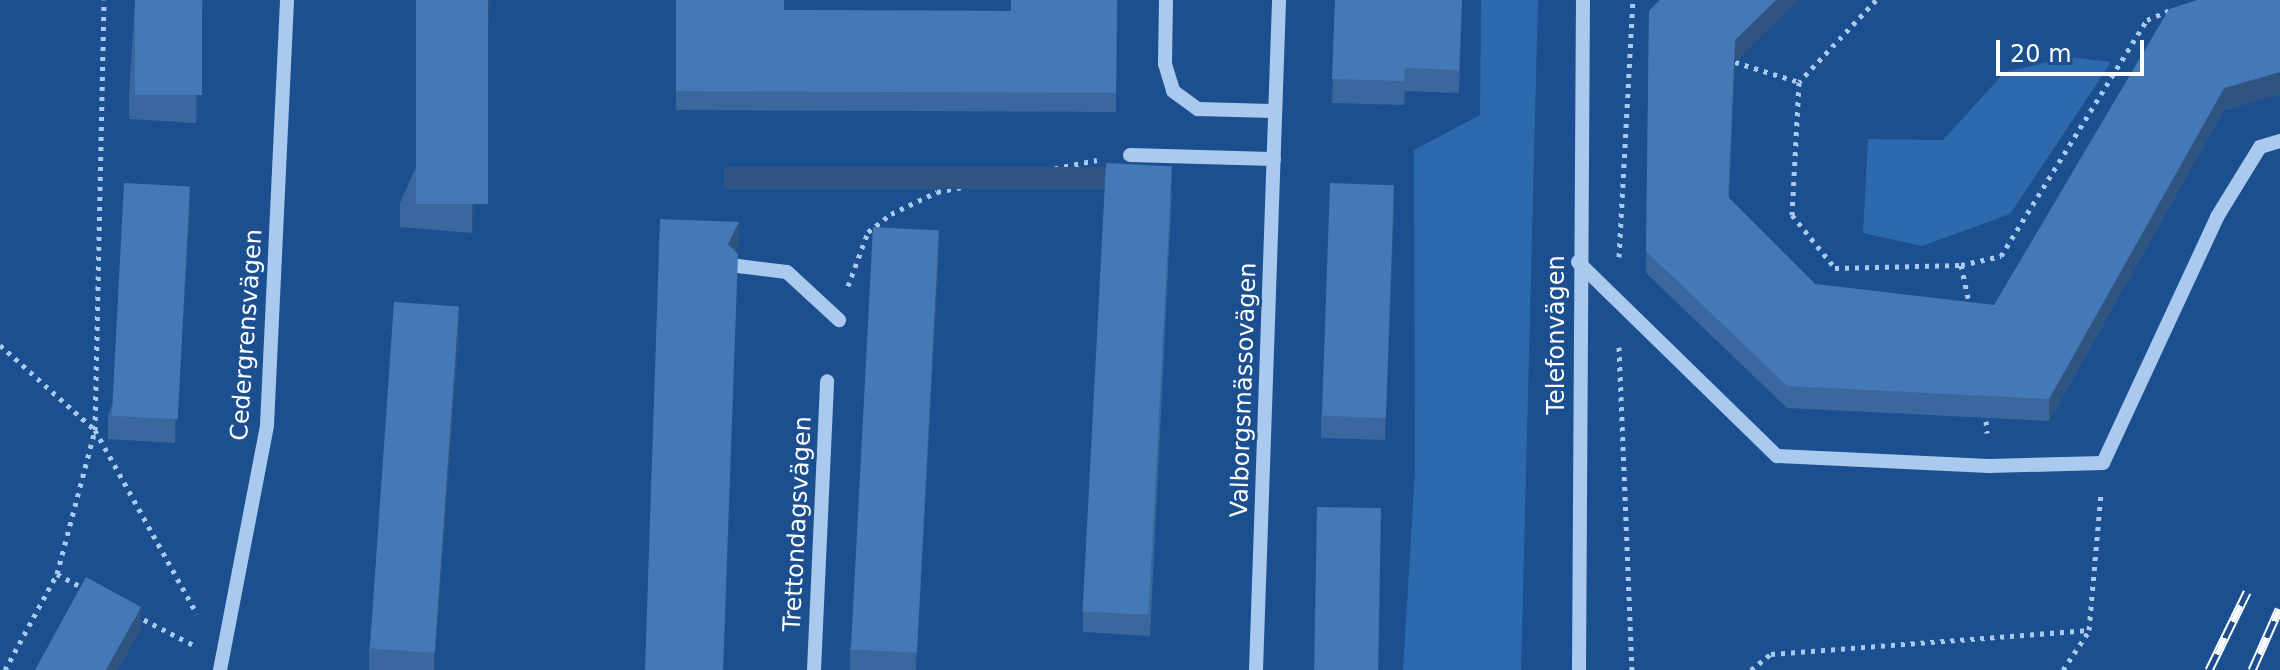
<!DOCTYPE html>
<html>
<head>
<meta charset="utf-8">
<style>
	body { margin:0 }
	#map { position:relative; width:2280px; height:670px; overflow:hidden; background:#1b4f8f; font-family:"DejaVu Sans",sans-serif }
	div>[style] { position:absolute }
	.green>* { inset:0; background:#2e69ad }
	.path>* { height:5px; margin-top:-2.5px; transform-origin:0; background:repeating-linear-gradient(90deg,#a9c9ee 0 4px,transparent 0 10px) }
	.minor>* { height:14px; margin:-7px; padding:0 7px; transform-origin:7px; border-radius:7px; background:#a9c9ee }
	.rail>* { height:9px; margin-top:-4.5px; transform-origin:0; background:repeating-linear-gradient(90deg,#1b4f8f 0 18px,#fff 0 36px); box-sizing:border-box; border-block:2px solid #fff }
	.wall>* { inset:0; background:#3a679d }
	.shaded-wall>* { inset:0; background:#305480; transform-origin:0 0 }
	.building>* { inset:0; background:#4478b7; transform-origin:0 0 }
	span { translate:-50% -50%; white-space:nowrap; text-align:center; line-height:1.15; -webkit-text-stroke:6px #1b4f8f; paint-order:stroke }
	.street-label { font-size:24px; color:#fff }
	.scale { position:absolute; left:1996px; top:40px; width:148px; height:36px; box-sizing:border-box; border:4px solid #fff; border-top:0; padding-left:10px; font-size:24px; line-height:28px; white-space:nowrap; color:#fff; -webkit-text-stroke:6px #1b4f8f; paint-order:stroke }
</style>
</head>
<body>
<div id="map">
	<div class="green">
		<div style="clip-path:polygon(1481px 0,1538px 0,1521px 670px,1403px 670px,1415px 471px,1414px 150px,1480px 115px)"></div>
		<div style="clip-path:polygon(2069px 57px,2111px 62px,2010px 214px,1922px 246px,1863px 233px,1868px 139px,1943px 140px,2005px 72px)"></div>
	</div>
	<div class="path">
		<div style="left:1876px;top:0;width:112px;rotate:133.2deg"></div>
		<div style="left:1799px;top:82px;width:133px;rotate:93deg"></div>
		<div style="left:1792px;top:215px;width:68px;rotate:50.9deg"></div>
		<div style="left:1835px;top:268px;width:126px;rotate:-1.4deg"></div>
		<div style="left:1961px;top:265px;width:41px;rotate:-12.7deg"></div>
		<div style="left:2001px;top:256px;width:278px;rotate:-58.3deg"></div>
		<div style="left:2147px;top:20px;width:28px;rotate:-23deg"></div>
		<div style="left:1735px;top:62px;width:67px;rotate:17.4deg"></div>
		<div style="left:1619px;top:257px;width:257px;rotate:-86.9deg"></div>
		<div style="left:1961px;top:265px;width:43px;rotate:77.9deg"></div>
		<div style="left:848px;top:286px;width:58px;rotate:-69.7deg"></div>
		<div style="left:868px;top:232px;width:29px;rotate:-38deg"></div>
		<div style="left:891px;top:214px;width:51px;rotate:-25.6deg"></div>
		<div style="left:937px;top:192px;width:163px;rotate:-11.3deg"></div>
		<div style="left:0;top:345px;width:127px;rotate:41.8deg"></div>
		<div style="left:95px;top:430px;width:210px;rotate:61deg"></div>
		<div style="left:1619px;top:347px;width:323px;rotate:87.7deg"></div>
		<div style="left:1986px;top:421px;width:12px;rotate:85deg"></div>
		<div style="left:57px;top:574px;width:149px;rotate:-75.2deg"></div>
		<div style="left:95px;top:430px;width:430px;rotate:-88.8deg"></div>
		<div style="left:135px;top:615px;width:65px;rotate:27.3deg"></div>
		<div style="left:5px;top:670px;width:109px;rotate:-61.6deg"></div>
		<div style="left:57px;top:574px;width:34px;rotate:28deg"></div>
		<div style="left:1751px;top:670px;width:26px;rotate:-39deg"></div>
		<div style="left:1771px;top:654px;width:319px;rotate:-4.3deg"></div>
		<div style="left:2089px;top:630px;width:138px;rotate:-85deg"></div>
		<div style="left:2063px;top:670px;width:47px;rotate:-56.3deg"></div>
	</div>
	<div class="minor">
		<div style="left:1166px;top:0;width:64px;rotate:90.9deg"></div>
		<div style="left:1165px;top:64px;width:28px;rotate:73deg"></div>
		<div style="left:1173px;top:91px;width:31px;rotate:36deg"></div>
		<div style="left:1198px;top:109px;width:77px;rotate:1.5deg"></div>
		<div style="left:1130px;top:155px;width:144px;rotate:1.6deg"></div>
		<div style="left:1578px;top:262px;width:278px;rotate:44.3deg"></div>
		<div style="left:1777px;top:456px;width:212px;rotate:2.7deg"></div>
		<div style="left:1989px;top:466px;width:114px;rotate:-1.5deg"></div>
		<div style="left:2103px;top:463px;width:271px;rotate:-65.1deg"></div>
		<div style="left:2217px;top:217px;width:82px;rotate:-58.4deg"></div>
		<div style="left:2260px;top:147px;width:21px;rotate:-17deg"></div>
		<div style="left:738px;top:266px;width:49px;rotate:7deg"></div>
		<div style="left:787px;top:272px;width:71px;rotate:42.7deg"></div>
		<div style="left:220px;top:670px;width:249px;rotate:-79.1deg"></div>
		<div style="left:267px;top:425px;width:425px;rotate:-87.3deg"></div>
		<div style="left:814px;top:670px;width:289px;rotate:-87.4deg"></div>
		<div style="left:1256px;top:670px;width:670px;rotate:-88.03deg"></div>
		<div style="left:1579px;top:670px;width:670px;rotate:-89.66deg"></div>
	</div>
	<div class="rail">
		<div style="left:2209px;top:670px;width:87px;rotate:-64deg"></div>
		<div style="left:2252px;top:670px;width:67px;rotate:-66.1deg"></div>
	</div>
	<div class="wall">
		<div style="clip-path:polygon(135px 0,203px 0,196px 123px,129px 119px,129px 95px)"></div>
		<div style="clip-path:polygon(490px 0,472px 233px,400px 227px,400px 203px)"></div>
		<div style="clip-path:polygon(676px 0,784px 10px,1011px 11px,1117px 0,1116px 112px,676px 110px)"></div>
		<div style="clip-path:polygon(1335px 0,1462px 0,1459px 93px,1405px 91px,1404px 105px,1332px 103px)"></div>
		<div style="clip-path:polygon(1660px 0,1798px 0,1735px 62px,1729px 198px,1815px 284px,1994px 305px,2280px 0,2280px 94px,2224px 110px,2049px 421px,1787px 408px,1646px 273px,1649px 11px)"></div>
		<div style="clip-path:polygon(1172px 189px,1150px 636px,1083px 632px,1083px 611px)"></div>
		<div style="clip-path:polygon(1394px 207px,1385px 440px,1321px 438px,1321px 416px)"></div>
		<div style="clip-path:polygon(190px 210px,175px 443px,108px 439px,108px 415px)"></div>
		<div style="clip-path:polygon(939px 253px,916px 670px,850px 670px,850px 649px)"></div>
		<div style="clip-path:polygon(459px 330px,434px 670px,369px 670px,369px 648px)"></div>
	</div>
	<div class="shaded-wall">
		<div style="clip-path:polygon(202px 0,203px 0,196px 123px,196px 99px)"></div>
		<div style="clip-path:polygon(488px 0,490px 0,472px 233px,472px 209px)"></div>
		<div style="clip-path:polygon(1776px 0,1798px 0,1735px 62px,1728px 219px,1735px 40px)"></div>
		<div style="clip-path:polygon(2280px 72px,2280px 94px,2224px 110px,2049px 421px,2049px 399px,2224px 88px)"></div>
		<div style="left:1172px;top:167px;width:22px;height:448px;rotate:90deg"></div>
		<div style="clip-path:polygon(1394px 185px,1394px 207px,1385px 440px,1385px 419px)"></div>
		<div style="clip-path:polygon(190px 187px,190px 210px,175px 443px,175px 419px)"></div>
		<div style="clip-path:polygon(739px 222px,739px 243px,728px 266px,728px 244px)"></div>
		<div style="clip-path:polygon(939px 231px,939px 253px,915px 670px,915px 653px)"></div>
		<div style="clip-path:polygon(738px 254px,724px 670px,723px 670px)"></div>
		<div style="clip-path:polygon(459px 306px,459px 330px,434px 670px,434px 652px)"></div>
		<div style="clip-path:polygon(141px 607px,141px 629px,118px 670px,106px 670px)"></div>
	</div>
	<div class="building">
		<div style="left:135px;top:0;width:67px;height:95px"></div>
		<div style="left:416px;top:0;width:72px;height:204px"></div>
		<div style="clip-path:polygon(676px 0,784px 0,784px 10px,1011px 11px,1011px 0,1117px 0,1116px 93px,676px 91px)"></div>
		<div style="clip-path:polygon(1335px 0,1462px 0,1459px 70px,1405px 68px,1404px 81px,1332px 79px)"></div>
		<div style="clip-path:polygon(1660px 0,1776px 0,1735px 40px,1728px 197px,1815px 284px,1994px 305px,2169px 9px,2197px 0,2280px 0,2280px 72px,2224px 88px,2049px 399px,1787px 386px,1646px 251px,1649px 11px)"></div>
		<div style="left:1106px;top:163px;width:66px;height:449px;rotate:3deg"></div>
		<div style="left:124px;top:183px;width:66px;height:233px;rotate:3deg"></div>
		<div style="left:1330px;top:183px;width:64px;height:233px;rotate:2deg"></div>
		<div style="clip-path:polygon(660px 219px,739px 222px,728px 244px,738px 254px,723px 670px,645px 670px)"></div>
		<div style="left:873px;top:227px;width:66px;height:423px;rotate:3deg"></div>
		<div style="left:394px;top:302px;width:65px;height:347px;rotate:4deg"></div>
		<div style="left:1317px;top:507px;width:64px;height:163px;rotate:1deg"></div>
		<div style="clip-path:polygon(86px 577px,141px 607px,106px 670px,35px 670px)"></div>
	</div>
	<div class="street-label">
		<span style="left:247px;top:335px;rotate:-86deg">Cedergrensvägen</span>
		<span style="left:1557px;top:335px;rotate:-90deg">Telefonvägen</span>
		<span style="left:1244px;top:390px;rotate:-88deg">Valborgsmässovägen</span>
		<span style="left:798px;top:524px;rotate:-87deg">Trettondagsvägen</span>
	</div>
	<div class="scale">20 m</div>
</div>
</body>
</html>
